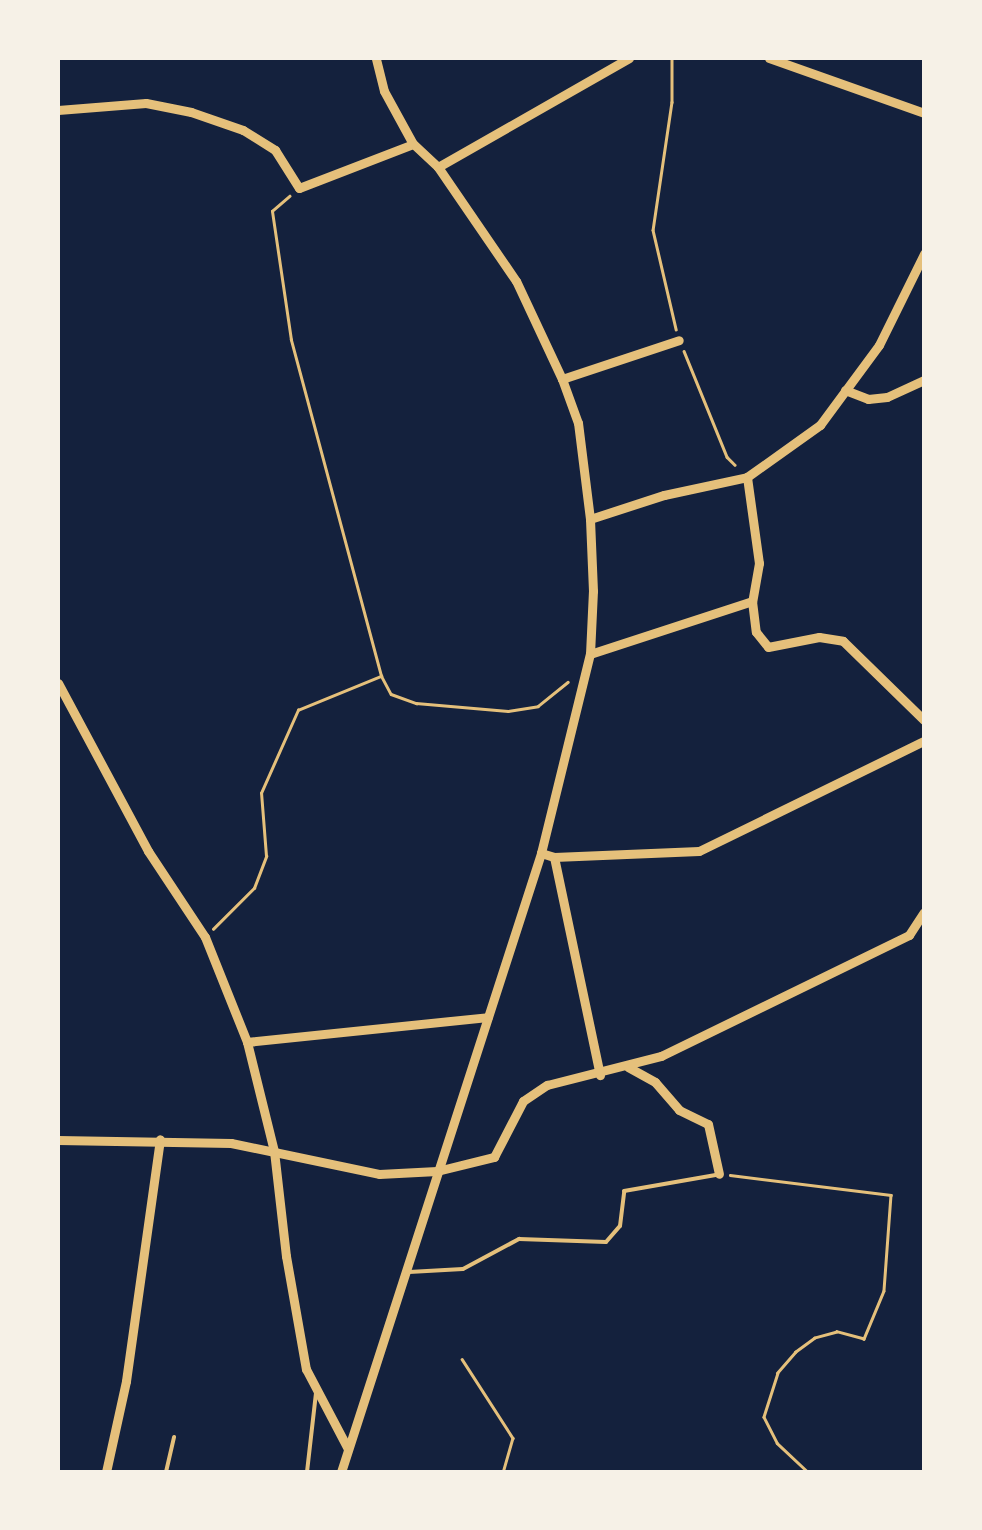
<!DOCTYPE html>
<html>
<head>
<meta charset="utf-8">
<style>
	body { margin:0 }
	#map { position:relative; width:982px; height:1530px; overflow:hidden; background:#14213d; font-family:"Space Grotesk",sans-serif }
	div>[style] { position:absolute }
	.path>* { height:2.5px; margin:-1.25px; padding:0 1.25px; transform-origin:1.25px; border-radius:1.25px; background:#e5c07b }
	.service>* { height:4px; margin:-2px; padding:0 2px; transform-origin:2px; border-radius:2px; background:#e5c07b }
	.minor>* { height:9px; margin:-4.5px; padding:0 4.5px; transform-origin:4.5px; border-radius:4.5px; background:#e5c07b }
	span { translate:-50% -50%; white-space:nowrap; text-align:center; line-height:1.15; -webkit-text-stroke:10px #f6f1e7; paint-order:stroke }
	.frame { position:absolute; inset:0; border:60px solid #f6f1e7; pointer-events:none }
</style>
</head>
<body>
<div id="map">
	<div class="path">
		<div style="left:672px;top:58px;width:44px;rotate:90deg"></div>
		<div style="left:672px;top:102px;width:129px;rotate:98.4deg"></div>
		<div style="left:653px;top:230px;width:102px;rotate:76.9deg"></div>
		<div style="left:684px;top:351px;width:114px;rotate:67.9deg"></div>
		<div style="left:727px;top:457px;width:11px;rotate:45deg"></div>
		<div style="left:382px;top:677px;width:19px;rotate:62deg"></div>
		<div style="left:391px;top:694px;width:27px;rotate:20deg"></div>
		<div style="left:416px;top:703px;width:92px;rotate:5deg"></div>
		<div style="left:508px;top:711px;width:30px;rotate:-9deg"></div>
		<div style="left:538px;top:706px;width:38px;rotate:-39deg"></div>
		<div style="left:213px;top:929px;width:58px;rotate:-45deg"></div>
		<div style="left:254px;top:888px;width:34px;rotate:-69deg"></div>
		<div style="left:266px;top:856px;width:63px;rotate:-94.5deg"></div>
		<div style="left:261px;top:793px;width:91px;rotate:-66deg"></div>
		<div style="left:298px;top:710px;width:90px;rotate:-22.3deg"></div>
		<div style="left:381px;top:676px;width:348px;rotate:-105deg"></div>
		<div style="left:291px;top:340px;width:130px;rotate:-98.4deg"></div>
		<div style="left:272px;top:211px;width:23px;rotate:-41deg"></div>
		<div style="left:730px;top:1175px;width:162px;rotate:7.1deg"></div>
		<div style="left:891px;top:1195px;width:96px;rotate:94.2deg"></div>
		<div style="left:884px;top:1291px;width:52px;rotate:112.6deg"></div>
		<div style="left:864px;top:1339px;width:28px;rotate:-165deg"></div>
		<div style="left:837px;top:1332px;width:23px;rotate:165deg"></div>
		<div style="left:815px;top:1338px;width:24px;rotate:144deg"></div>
		<div style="left:796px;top:1352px;width:28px;rotate:131deg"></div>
		<div style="left:778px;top:1373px;width:46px;rotate:107.7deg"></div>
		<div style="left:764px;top:1417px;width:29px;rotate:63deg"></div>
		<div style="left:777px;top:1443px;width:42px;rotate:43.1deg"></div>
		<div style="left:462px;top:1359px;width:94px;rotate:57.2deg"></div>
		<div style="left:513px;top:1438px;width:35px;rotate:106deg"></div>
	</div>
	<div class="service">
		<div style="left:409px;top:1272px;width:54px;rotate:-3.2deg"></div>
		<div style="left:463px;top:1269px;width:64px;rotate:-28.2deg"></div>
		<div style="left:519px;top:1239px;width:87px;rotate:2deg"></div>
		<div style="left:606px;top:1242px;width:21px;rotate:-49deg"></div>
		<div style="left:620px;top:1226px;width:35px;rotate:-83deg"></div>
		<div style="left:624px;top:1191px;width:93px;rotate:-9.9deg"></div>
		<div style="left:166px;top:1472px;width:36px;rotate:-77deg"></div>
		<div style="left:307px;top:1472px;width:80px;rotate:-83.5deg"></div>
	</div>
	<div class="minor">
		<div style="left:769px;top:58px;width:164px;rotate:19.5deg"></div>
		<div style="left:58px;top:110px;width:88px;rotate:-4.5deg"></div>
		<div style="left:146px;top:103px;width:46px;rotate:11.3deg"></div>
		<div style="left:191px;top:112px;width:55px;rotate:19.1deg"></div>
		<div style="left:243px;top:130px;width:38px;rotate:32deg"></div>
		<div style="left:275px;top:150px;width:45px;rotate:57.7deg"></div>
		<div style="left:299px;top:188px;width:122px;rotate:-21.1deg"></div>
		<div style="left:438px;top:167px;width:220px;rotate:-29.7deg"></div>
		<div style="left:562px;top:379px;width:123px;rotate:-18.4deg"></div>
		<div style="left:845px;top:390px;width:25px;rotate:21deg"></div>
		<div style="left:868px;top:399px;width:19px;rotate:-6deg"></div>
		<div style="left:887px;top:397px;width:41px;rotate:-24.7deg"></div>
		<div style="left:747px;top:477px;width:87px;rotate:82.1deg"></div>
		<div style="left:759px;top:563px;width:39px;rotate:100deg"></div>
		<div style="left:752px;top:601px;width:31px;rotate:83deg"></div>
		<div style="left:756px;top:632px;width:19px;rotate:51deg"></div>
		<div style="left:768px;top:647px;width:52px;rotate:-11.1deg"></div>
		<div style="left:819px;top:637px;width:24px;rotate:9deg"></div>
		<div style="left:843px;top:641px;width:113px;rotate:44.3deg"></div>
		<div style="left:590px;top:519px;width:78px;rotate:-18deg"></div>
		<div style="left:664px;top:495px;width:85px;rotate:-12.2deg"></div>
		<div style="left:747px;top:477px;width:90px;rotate:-35.5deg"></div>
		<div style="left:820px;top:425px;width:99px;rotate:-53.6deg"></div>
		<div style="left:879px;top:345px;width:102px;rotate:-63.7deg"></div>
		<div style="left:590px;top:654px;width:170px;rotate:-18.1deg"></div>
		<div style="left:58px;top:683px;width:191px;rotate:61.8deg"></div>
		<div style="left:148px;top:851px;width:103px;rotate:56.5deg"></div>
		<div style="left:205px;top:937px;width:113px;rotate:68.2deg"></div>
		<div style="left:247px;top:1042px;width:112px;rotate:76.1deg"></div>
		<div style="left:274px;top:1151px;width:106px;rotate:83.5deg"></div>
		<div style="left:286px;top:1256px;width:115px;rotate:80deg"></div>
		<div style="left:306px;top:1369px;width:90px;rotate:62.3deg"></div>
		<div style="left:541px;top:853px;width:14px;rotate:17deg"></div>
		<div style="left:554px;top:857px;width:145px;rotate:-2.4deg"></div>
		<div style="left:699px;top:851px;width:250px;rotate:-26.1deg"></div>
		<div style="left:554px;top:857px;width:223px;rotate:78.1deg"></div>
		<div style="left:247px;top:1042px;width:242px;rotate:-5.9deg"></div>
		<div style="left:628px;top:1067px;width:31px;rotate:29deg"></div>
		<div style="left:655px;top:1082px;width:37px;rotate:49deg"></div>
		<div style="left:679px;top:1110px;width:32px;rotate:26deg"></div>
		<div style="left:708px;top:1124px;width:51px;rotate:77.6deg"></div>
		<div style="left:58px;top:1140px;width:173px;rotate:1deg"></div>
		<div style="left:231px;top:1143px;width:151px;rotate:11.8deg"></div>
		<div style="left:379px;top:1174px;width:58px;rotate:-3deg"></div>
		<div style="left:437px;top:1171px;width:59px;rotate:-13.8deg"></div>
		<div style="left:494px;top:1157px;width:63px;rotate:-62.6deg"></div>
		<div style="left:523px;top:1101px;width:29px;rotate:-34deg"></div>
		<div style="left:547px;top:1085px;width:118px;rotate:-14.3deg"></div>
		<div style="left:661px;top:1056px;width:276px;rotate:-26deg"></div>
		<div style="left:909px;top:935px;width:27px;rotate:-57deg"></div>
		<div style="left:106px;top:1472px;width:93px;rotate:-77.6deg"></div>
		<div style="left:126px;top:1381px;width:244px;rotate:-82deg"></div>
		<div style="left:341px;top:1472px;width:651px;rotate:-72.09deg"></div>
		<div style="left:541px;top:853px;width:205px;rotate:-76.2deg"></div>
		<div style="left:590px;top:654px;width:63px;rotate:-87.3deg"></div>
		<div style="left:593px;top:591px;width:72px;rotate:-92.4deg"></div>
		<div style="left:590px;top:519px;width:97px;rotate:-97.1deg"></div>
		<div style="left:578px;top:423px;width:47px;rotate:-110deg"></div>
		<div style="left:562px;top:379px;width:108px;rotate:-115.1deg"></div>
		<div style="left:516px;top:281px;width:138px;rotate:-124.4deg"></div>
		<div style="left:438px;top:167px;width:34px;rotate:-137deg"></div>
		<div style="left:413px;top:144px;width:60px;rotate:-118.7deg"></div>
		<div style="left:384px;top:91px;width:34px;rotate:-104deg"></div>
	</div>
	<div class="frame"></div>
</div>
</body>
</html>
